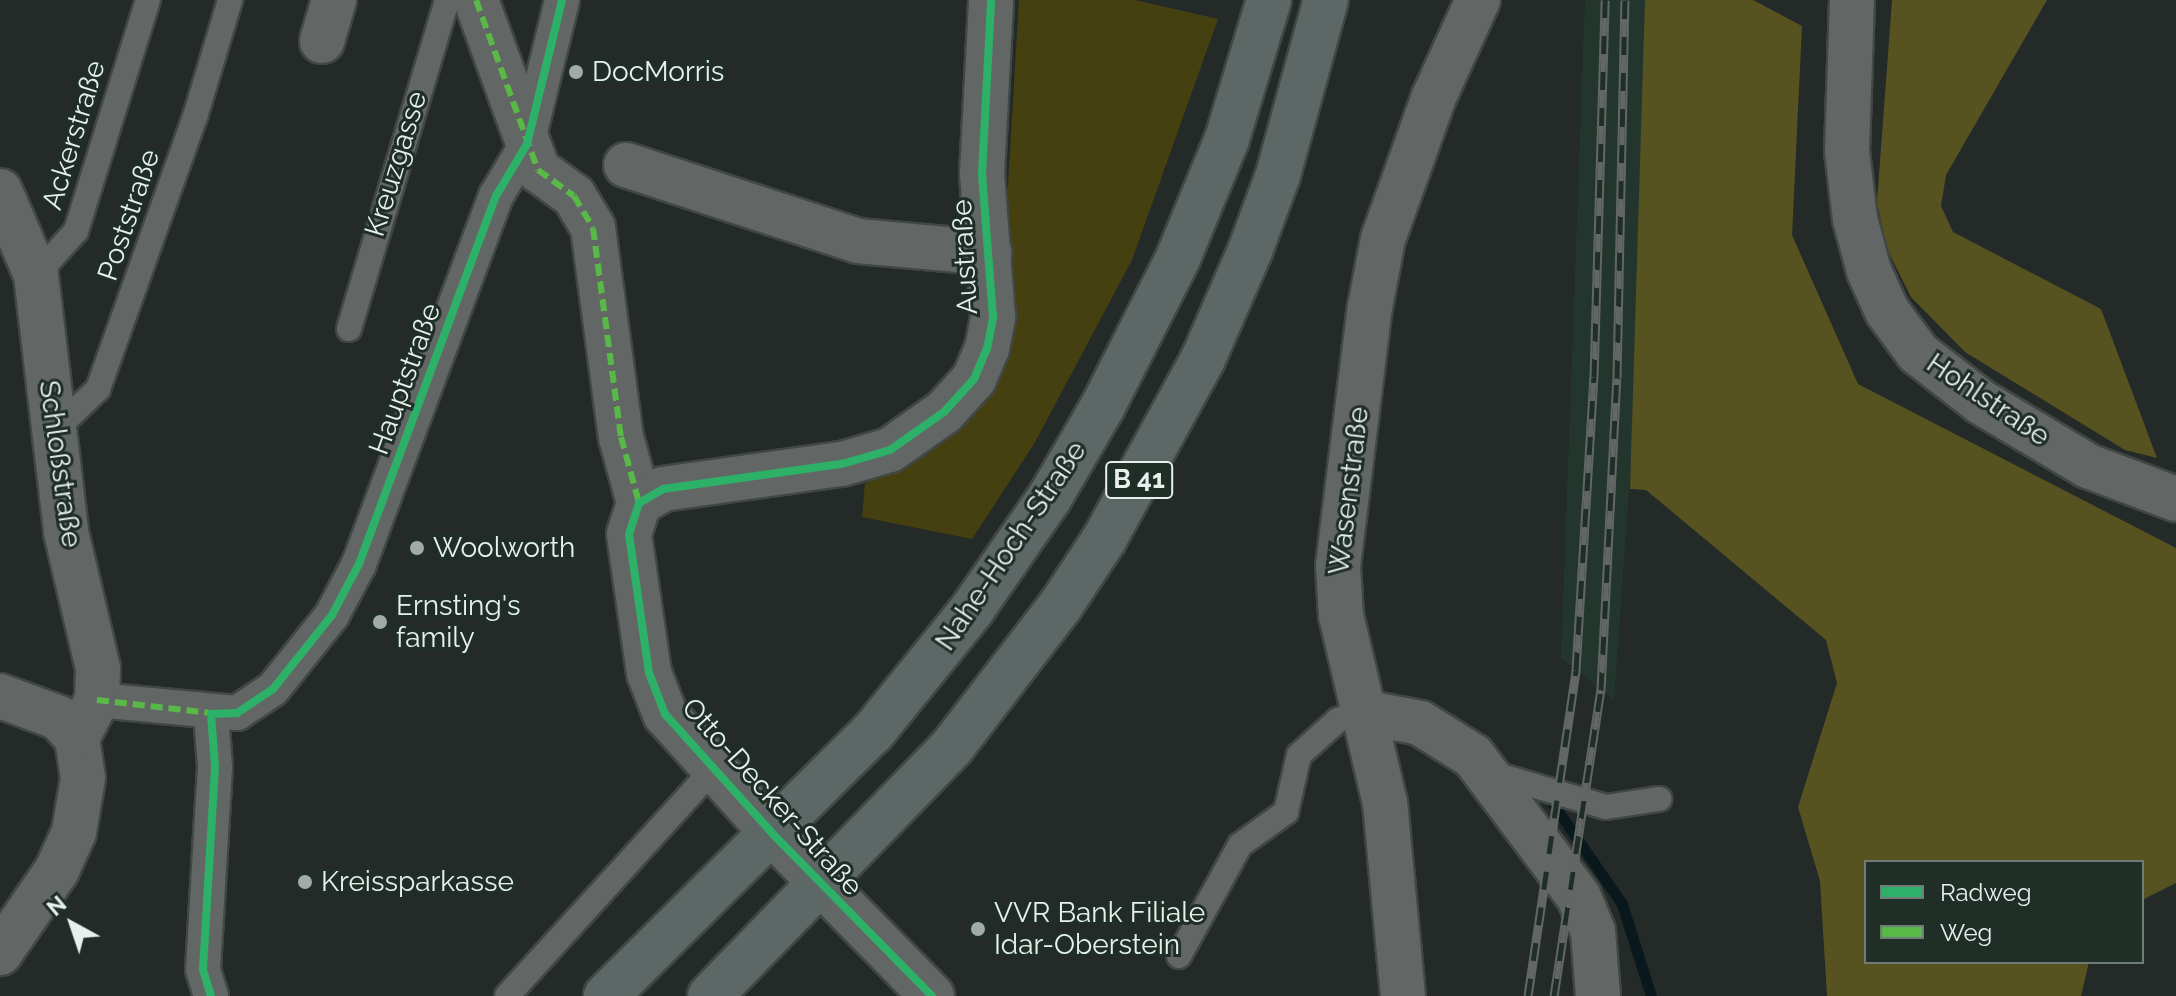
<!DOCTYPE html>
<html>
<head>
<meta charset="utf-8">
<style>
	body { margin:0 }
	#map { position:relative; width:2176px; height:996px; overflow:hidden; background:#242a27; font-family:Raleway,sans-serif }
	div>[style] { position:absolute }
	.built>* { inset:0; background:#23362d }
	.green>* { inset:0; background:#45400f }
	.forest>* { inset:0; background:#575321 }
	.stream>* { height:11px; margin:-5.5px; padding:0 5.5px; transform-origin:5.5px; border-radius:5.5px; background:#09181d }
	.roads { filter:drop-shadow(2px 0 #414744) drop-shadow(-2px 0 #414744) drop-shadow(0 2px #414744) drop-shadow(0 -2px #414744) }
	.service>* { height:24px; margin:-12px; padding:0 12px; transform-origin:12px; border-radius:12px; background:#626765 }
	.pedestrian>* { height:34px; margin:-17px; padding:0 17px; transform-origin:17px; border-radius:17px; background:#626765 }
	.minor>* { height:44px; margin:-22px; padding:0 22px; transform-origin:22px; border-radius:22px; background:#626765 }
	.primary>* { height:44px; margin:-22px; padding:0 22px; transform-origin:22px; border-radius:22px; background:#5d6866 }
	.rail>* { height:9px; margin-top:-4.5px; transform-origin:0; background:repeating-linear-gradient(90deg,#202e28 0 18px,#626765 0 36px); box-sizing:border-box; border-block:2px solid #626765 }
	.quiet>* { height:6px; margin-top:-3px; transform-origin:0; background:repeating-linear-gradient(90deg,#58b947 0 12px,transparent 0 18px) }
	.cycleway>* { height:8px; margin:-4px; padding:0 4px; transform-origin:4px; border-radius:4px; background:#2db169 }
	.dots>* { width:22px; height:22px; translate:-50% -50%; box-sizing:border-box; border:4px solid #202e28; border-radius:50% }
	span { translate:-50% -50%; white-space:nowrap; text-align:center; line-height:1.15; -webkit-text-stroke:6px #202e28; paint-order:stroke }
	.shield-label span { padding:2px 6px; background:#202e28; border:2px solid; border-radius:6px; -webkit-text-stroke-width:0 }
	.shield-label { font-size:26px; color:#e8f0ec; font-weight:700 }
	.poi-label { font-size:28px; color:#e8f0ec }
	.left { translate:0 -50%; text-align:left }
	.street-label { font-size:28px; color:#e8f0ec }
	.legend { position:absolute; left:1864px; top:860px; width:280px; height:104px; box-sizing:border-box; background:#202e28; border:2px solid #707c76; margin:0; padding:10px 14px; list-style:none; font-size:24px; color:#e8f0ec }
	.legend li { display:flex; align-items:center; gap:16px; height:40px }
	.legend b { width:40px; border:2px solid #707c76 }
	.north { position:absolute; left:32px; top:884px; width:80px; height:80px; -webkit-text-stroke:6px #202e28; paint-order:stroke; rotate:320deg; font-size:22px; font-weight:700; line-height:32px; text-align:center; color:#e8f0ec }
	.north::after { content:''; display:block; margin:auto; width:28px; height:36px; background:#e8f0ec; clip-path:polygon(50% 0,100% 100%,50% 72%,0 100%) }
</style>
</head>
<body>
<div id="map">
	<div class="built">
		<div style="clip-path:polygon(1585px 0,1645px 0,1637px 378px,1614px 700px,1561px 658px)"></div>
	</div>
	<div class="green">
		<div style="clip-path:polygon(1019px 0,1135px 0,1218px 19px,1132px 260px,1034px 444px,972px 539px,862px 517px,865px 483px,957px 431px,1015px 335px,1007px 202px)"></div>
	</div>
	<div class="forest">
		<div style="clip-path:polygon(1645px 0,1753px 0,1802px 26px,1792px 235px,1858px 384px,2176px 548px,2176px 883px,2142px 900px,2142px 862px,1866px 862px,1866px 962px,2089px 962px,2081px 996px,1827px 996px,1820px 881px,1798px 807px,1837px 683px,1826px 640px,1646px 490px,1630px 489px)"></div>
		<div style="clip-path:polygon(1892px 0,2047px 0,1946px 175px,1941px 206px,1953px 232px,2101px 309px,2157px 458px,2125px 450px,1965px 352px,1911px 297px,1887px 249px,1877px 202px)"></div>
	</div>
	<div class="stream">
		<div style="left:1549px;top:798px;width:129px;rotate:55.4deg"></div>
		<div style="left:1622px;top:904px;width:96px;rotate:72.5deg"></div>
	</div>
	<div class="roads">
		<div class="service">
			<div style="left:36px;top:275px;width:59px;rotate:-47.7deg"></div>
			<div style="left:76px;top:231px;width:242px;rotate:-72.7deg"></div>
			<div style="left:349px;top:329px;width:343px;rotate:-73.4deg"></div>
			<div style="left:54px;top:431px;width:61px;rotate:-43.7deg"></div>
			<div style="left:98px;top:389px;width:289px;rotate:-70.4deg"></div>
			<div style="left:195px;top:117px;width:122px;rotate:-73.3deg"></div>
			<div style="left:1488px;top:772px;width:123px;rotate:16.5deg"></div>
			<div style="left:1606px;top:807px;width:54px;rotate:-8.6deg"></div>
			<div style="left:1179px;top:956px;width:127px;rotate:-61.2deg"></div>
			<div style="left:1240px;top:845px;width:57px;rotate:-35.7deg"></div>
			<div style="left:1286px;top:812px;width:58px;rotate:-77.2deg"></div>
			<div style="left:1299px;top:755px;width:52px;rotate:-41.9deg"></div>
			<div style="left:1338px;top:720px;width:26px;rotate:-18deg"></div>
			<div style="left:507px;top:996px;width:306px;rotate:-47.7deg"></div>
		</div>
		<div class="pedestrian">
			<div style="left:97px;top:700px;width:141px;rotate:5.3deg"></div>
			<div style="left:237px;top:713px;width:43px;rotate:-33.7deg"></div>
			<div style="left:273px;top:689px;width:95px;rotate:-51.4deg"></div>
			<div style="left:332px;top:615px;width:58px;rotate:-62.1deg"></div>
			<div style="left:359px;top:564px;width:393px;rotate:-69.6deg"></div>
			<div style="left:496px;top:196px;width:61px;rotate:-59.2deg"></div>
			<div style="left:527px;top:144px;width:148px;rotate:-76.3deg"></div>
			<div style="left:211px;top:996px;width:28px;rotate:-107deg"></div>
			<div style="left:203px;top:969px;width:202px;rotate:-86.6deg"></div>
			<div style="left:215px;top:767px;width:53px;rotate:-94.3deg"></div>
		</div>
		<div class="minor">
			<div style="left:476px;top:0;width:181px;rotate:70deg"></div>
			<div style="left:538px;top:170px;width:44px;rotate:35.8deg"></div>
			<div style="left:574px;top:196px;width:37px;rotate:59deg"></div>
			<div style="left:593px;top:228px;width:211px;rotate:82.4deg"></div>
			<div style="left:621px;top:437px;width:68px;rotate:74.7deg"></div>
			<div style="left:1852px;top:0;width:151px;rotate:91.9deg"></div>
			<div style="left:1847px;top:151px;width:68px;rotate:83.3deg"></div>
			<div style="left:1855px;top:219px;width:54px;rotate:74.9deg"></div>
			<div style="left:1869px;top:271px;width:44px;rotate:65.8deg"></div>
			<div style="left:1887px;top:311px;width:52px;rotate:53.6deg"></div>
			<div style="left:1918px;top:353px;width:80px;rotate:37.9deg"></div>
			<div style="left:1981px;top:402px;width:125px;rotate:30.9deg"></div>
			<div style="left:2088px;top:466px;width:94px;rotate:20.6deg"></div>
			<div style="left:322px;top:41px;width:43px;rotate:-73.7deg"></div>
			<div style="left:626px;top:165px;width:244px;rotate:18.1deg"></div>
			<div style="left:858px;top:241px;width:132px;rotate:5.2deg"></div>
			<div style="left:0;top:191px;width:91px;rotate:66.8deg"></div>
			<div style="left:36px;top:275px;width:259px;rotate:83.3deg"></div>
			<div style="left:66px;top:532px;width:140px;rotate:76.8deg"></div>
			<div style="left:98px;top:668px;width:32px;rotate:92deg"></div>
			<div style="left:97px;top:700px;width:43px;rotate:117.8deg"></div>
			<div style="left:0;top:696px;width:63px;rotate:20.4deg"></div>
			<div style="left:59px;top:718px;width:27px;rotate:48deg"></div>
			<div style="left:77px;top:738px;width:40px;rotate:81.5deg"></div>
			<div style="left:83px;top:778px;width:55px;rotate:99.5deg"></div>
			<div style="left:74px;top:832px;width:42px;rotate:114.1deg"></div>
			<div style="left:57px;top:870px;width:101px;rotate:124.5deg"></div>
			<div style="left:1363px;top:712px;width:58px;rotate:10.9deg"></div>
			<div style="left:1420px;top:723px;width:62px;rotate:31.9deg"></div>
			<div style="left:1473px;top:756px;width:176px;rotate:53.1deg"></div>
			<div style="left:1579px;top:897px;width:37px;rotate:68deg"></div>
			<div style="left:1593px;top:931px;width:65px;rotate:85.6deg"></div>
			<div style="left:932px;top:996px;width:227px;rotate:-134.5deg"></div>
			<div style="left:773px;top:834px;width:161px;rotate:-132deg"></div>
			<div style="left:665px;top:714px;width:44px;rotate:-111.3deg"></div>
			<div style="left:649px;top:673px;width:140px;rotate:-98.2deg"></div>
			<div style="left:629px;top:534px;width:33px;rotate:-72deg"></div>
			<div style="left:639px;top:503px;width:28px;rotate:-30deg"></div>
			<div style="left:663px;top:489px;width:181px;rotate:-8deg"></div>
			<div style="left:842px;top:464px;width:50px;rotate:-16.3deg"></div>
			<div style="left:890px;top:450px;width:66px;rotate:-35.1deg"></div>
			<div style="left:944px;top:412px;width:45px;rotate:-47.7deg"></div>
			<div style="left:974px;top:379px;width:33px;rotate:-67deg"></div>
			<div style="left:987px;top:349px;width:33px;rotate:-79deg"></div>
			<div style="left:993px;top:317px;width:143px;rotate:-94.4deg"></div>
			<div style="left:982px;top:174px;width:174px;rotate:-87deg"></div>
			<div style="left:1403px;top:996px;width:194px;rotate:-95.3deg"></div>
			<div style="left:1385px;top:803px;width:193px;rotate:-103.2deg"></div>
			<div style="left:1341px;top:615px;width:49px;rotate:-93.5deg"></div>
			<div style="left:1338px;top:566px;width:261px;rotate:-83deg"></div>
			<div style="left:1370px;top:307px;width:69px;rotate:-79.2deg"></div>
			<div style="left:1383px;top:239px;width:149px;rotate:-70.3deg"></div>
			<div style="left:1433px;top:99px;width:109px;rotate:-65.6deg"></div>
		</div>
		<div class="primary">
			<div style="left:606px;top:996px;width:375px;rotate:-44.7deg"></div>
			<div style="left:873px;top:732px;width:156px;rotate:-51deg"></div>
			<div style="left:971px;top:611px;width:139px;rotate:-55.3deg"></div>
			<div style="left:1050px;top:497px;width:105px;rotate:-59.8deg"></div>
			<div style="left:1103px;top:406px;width:166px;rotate:-63.1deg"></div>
			<div style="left:1178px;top:258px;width:129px;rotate:-67.6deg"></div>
			<div style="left:1227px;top:139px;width:145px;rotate:-73.2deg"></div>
			<div style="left:710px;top:996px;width:347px;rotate:-45.8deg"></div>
			<div style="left:952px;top:747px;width:179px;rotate:-52.5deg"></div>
			<div style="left:1061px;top:605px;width:80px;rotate:-56.7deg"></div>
			<div style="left:1105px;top:538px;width:204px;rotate:-61.3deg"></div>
			<div style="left:1203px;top:359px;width:118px;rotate:-66.5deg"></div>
			<div style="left:1250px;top:251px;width:81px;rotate:-69.8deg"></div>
			<div style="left:1278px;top:175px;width:181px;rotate:-74.7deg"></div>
		</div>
	</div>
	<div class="rail">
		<div style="left:1528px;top:996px;width:330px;rotate:-81.6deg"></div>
		<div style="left:1576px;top:670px;width:294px;rotate:-86.5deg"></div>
		<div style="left:1594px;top:377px;width:377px;rotate:-88.3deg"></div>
		<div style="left:1554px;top:996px;width:310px;rotate:-81.3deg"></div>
		<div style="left:1601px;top:690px;width:312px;rotate:-87.1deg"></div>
		<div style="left:1617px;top:378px;width:378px;rotate:-88.8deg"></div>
	</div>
	<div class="quiet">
		<div style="left:476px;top:0;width:181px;rotate:70deg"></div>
		<div style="left:538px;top:170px;width:44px;rotate:35.8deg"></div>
		<div style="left:574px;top:196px;width:37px;rotate:59deg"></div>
		<div style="left:593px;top:228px;width:211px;rotate:82.4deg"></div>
		<div style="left:621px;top:437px;width:68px;rotate:74.7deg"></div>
		<div style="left:97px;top:700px;width:123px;rotate:6.5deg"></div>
	</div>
	<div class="cycleway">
		<div style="left:211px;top:996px;width:28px;rotate:-107deg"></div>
		<div style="left:203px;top:969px;width:202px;rotate:-86.6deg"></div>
		<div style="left:215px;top:767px;width:53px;rotate:-94.3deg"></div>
		<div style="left:211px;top:714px;width:26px;rotate:-2deg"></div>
		<div style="left:237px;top:713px;width:43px;rotate:-33.7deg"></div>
		<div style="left:273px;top:689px;width:95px;rotate:-51.4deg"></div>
		<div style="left:332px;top:615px;width:58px;rotate:-62.1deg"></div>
		<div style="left:359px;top:564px;width:393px;rotate:-69.6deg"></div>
		<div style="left:496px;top:196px;width:61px;rotate:-59.2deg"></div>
		<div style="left:527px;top:144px;width:148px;rotate:-76.3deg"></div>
		<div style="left:932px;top:996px;width:227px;rotate:-134.5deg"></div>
		<div style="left:773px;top:834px;width:161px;rotate:-132deg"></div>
		<div style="left:665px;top:714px;width:44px;rotate:-111.3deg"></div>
		<div style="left:649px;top:673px;width:140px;rotate:-98.2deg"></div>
		<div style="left:629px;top:534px;width:33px;rotate:-72deg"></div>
		<div style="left:639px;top:503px;width:28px;rotate:-30deg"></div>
		<div style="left:663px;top:489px;width:181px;rotate:-8deg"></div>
		<div style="left:842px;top:464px;width:50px;rotate:-16.3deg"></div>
		<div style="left:890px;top:450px;width:66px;rotate:-35.1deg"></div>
		<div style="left:944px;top:412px;width:45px;rotate:-47.7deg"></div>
		<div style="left:974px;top:379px;width:33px;rotate:-67deg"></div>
		<div style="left:987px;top:349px;width:33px;rotate:-79deg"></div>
		<div style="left:993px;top:317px;width:143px;rotate:-94.4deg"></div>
		<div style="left:982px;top:174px;width:174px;rotate:-87deg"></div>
	</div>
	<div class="dots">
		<div style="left:576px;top:72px;background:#a3aba7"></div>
		<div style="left:417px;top:548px;background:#a3aba7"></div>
		<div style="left:380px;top:622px;background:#a3aba7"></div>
		<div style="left:305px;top:882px;background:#a3aba7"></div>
		<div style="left:978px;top:929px;background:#a3aba7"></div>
	</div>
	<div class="shield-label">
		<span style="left:1139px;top:480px">B 41</span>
	</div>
	<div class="poi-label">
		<span class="left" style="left:592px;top:72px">DocMorris</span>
		<span class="left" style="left:433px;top:548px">Woolworth</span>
		<span class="left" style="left:396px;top:622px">Ernsting's<br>family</span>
		<span class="left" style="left:321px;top:882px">Kreissparkasse</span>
		<span class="left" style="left:994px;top:929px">VVR Bank Filiale<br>Idar-Oberstein</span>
	</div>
	<div class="street-label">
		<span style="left:74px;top:135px;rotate:-73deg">Ackerstraße</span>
		<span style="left:396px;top:164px;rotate:-73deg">Kreuzgasse</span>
		<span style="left:129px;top:215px;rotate:-71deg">Poststraße</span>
		<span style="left:965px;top:257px;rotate:-93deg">Austraße</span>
		<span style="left:405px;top:379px;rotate:-70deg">Hauptstraße</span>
		<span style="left:1988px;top:400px;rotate:34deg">Hohlstraße</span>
		<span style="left:60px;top:464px;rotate:82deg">Schloßstraße</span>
		<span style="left:1349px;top:491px;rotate:-83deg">Wasenstraße</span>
		<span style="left:1011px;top:546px;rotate:-56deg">Nahe-Hoch-Straße</span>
		<span style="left:772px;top:797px;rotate:48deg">Otto-Decker-Straße</span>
	</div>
	<ul class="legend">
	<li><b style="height:10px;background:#2db169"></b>Radweg</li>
	<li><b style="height:10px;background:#58b947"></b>Weg</li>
	</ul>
	<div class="north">N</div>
</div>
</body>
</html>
